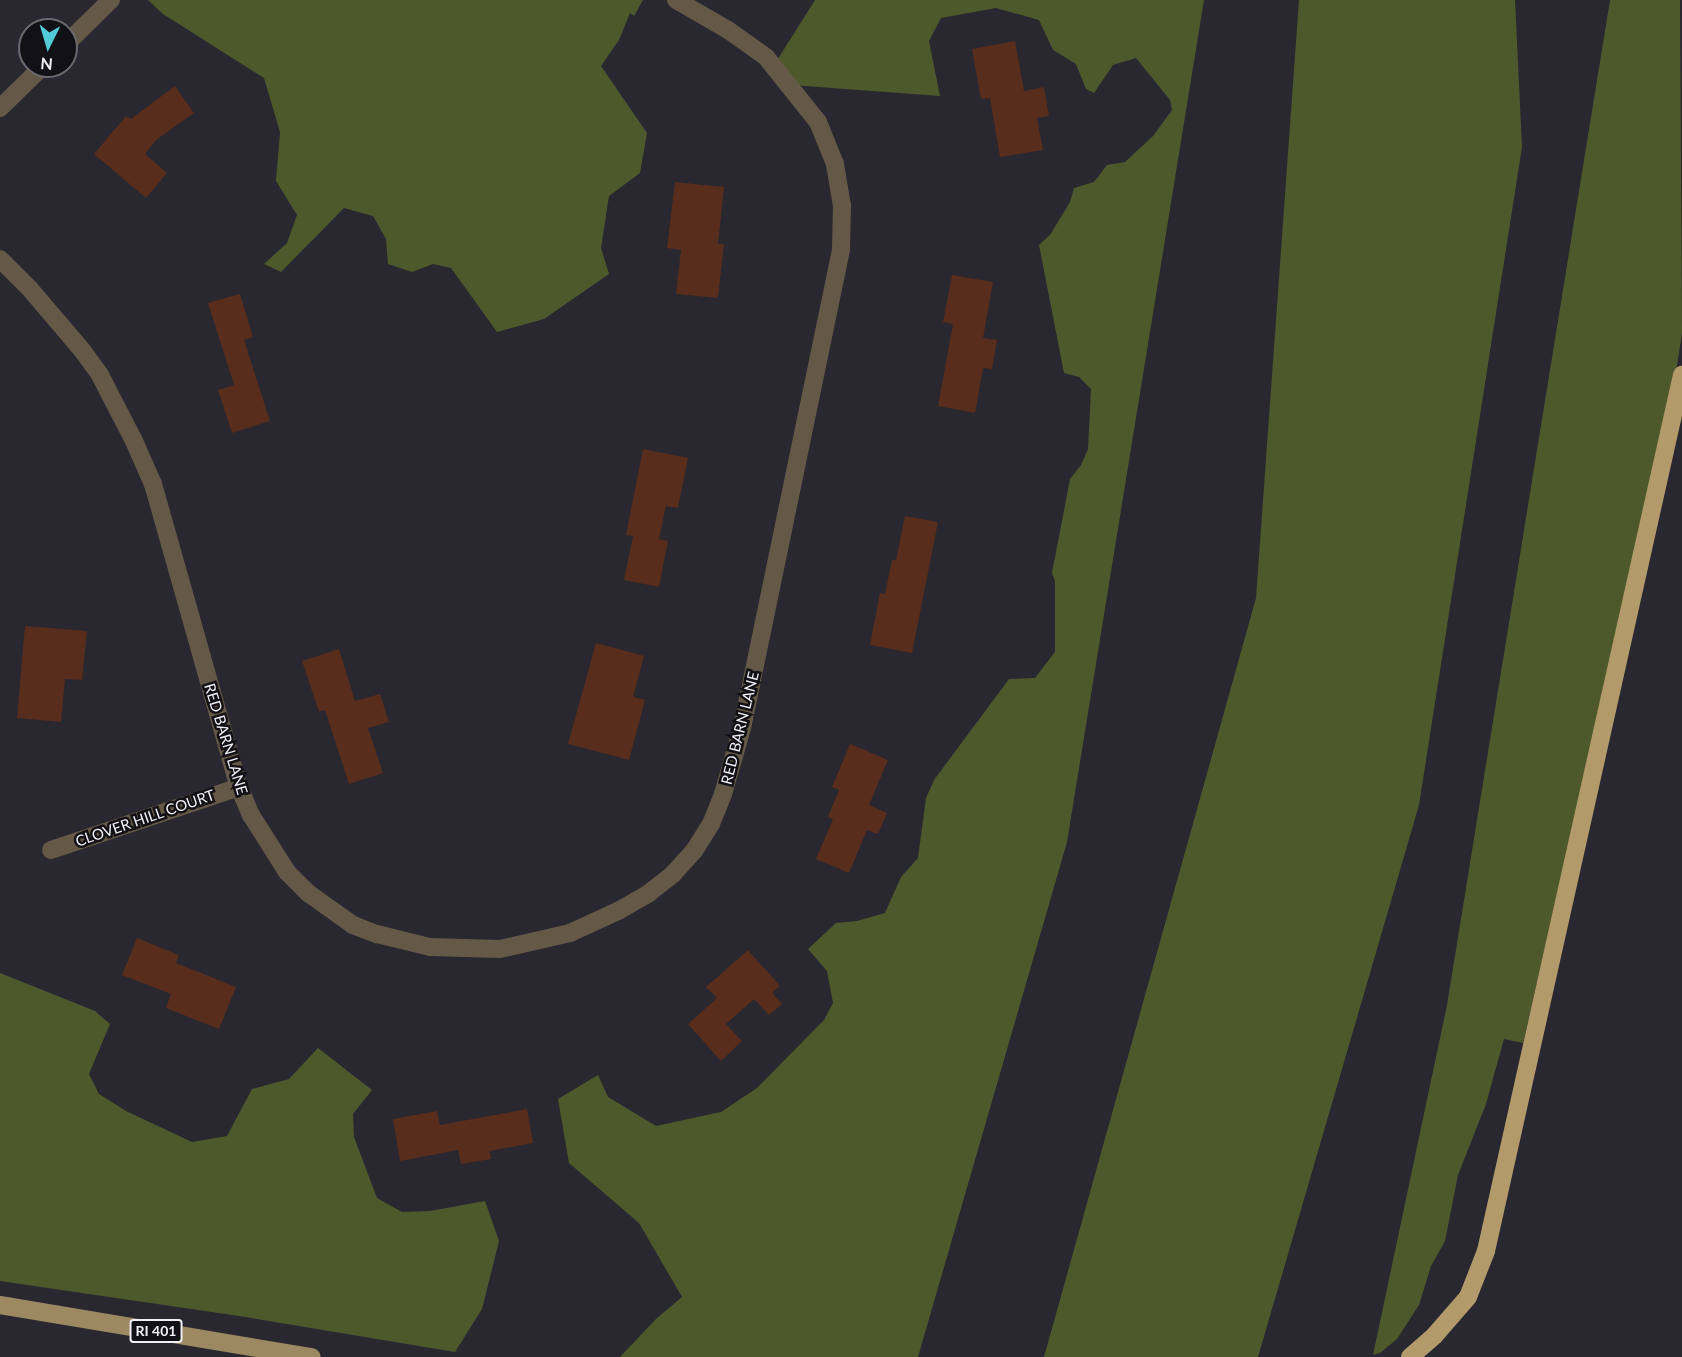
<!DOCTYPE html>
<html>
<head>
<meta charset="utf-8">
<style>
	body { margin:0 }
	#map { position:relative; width:1682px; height:1357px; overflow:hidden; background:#292730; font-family:Lato,sans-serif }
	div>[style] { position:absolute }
	.forest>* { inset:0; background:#4e592b }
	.building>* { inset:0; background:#582d1b }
	.street>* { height:18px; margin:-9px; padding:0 9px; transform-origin:9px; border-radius:9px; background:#635946 }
	.primary>* { height:18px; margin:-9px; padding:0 9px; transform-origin:9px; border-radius:9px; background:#9c8861 }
	.highway>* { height:18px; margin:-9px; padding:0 9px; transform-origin:9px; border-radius:9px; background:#b39a6b }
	span { translate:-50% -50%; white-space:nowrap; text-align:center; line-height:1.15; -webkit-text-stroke:5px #121115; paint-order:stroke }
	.shield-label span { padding:2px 4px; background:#121115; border:2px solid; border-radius:4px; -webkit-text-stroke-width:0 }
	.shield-label { font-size:14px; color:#f0eff5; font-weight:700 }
	.street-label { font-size:15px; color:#f0eff5 }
	.north { position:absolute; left:18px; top:18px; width:60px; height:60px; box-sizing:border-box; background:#121115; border:2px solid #6b6a6f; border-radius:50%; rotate:185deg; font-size:16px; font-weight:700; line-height:24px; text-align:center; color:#f0eff5 }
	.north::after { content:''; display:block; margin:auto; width:21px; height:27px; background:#52cbd7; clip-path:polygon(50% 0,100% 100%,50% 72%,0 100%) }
</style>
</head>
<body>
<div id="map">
	<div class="forest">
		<div style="clip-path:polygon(148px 0,643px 0,634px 16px,630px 13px,619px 40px,601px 66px,647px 133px,640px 173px,609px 196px,601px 248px,609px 274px,544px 319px,497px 332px,451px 268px,433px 264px,412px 272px,388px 264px,386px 239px,373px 216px,344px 208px,281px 272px,264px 264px,287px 243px,297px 215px,276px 181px,280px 132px,264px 78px,163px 14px)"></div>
		<div style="clip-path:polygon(815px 0,1204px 0,1067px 842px,918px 1357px,620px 1357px,656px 1319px,682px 1297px,639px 1223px,569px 1163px,558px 1099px,598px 1075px,608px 1097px,656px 1126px,721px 1112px,757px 1088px,824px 1020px,833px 1003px,827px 971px,808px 949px,836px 923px,857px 921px,885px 913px,901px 877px,918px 858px,926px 798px,934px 780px,1009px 679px,1035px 678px,1055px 652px,1055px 581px,1052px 573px,1070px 479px,1081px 465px,1088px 449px,1091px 389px,1079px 377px,1064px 373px,1039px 245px,1050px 235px,1070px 202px,1074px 188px,1094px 182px,1107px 165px,1125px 162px,1153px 136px,1172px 110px,1170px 100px,1136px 58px,1113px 65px,1094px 93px,1086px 89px,1076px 64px,1053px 50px,1039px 20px,996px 8px,941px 18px,929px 41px,940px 96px,791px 85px,776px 62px)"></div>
		<div style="clip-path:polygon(1299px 0,1515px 0,1522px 147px,1419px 805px,1258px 1357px,1044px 1357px,1256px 598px)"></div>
		<div style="clip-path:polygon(1610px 0,1680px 0,1682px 333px,1674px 385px,1523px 1043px,1504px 1039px,1486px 1104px,1458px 1175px,1445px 1241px,1431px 1266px,1419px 1305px,1397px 1339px,1380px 1353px,1373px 1355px,1447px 1005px)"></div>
		<div style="clip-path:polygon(0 973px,95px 1011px,110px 1024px,89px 1074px,99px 1094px,126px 1111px,192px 1142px,227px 1136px,252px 1089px,289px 1079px,318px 1048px,372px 1090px,353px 1114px,354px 1137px,377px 1198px,402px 1212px,430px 1211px,485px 1201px,499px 1241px,482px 1309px,455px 1352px,239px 1316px,0 1281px)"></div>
	</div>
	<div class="building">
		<div style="clip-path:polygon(1015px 41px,1024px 91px,1044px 87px,1049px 116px,1037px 118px,1043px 150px,1000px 157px,990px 98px,981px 99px,972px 49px)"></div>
		<div style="clip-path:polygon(175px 86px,194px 113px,156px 140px,145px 154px,167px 173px,146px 198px,94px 154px,126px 116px,131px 119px)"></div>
		<div style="clip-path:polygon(675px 182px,724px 187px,718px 244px,724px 244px,718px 298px,676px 294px,681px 250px,667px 248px)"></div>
		<div style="clip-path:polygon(952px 275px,993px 282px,983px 338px,997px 340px,992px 369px,983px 368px,975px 413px,938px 406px,953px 324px,943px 322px)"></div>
		<div style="clip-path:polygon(240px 294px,253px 337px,244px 340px,270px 421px,232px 433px,218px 390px,234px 385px,208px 303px)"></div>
		<div style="clip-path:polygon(643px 449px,688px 458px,678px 508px,666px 506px,659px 539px,668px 541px,659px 587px,624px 580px,633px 536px,626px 535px)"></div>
		<div style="clip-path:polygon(905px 516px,938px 522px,912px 653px,870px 645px,880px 593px,885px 594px,892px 560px,896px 560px)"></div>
		<div style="clip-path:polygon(25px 626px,87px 631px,82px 680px,65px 679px,61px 722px,17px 718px)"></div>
		<div style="clip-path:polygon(596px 643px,644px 656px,633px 697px,645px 700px,629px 760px,568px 744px)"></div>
		<div style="clip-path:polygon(339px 649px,355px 701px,380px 694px,389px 722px,368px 728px,383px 773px,349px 784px,325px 710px,319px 712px,302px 661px)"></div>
		<div style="clip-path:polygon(850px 744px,888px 760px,869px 805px,887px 813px,878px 834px,867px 830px,849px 873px,816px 859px,833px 819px,828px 817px,839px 790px,832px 787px)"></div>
		<div style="clip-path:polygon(137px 938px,179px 955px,176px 963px,236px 987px,219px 1029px,166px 1008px,171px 994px,122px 975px)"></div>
		<div style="clip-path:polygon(748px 950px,780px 986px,772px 993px,782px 1004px,769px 1015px,754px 999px,726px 1024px,742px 1041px,721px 1061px,688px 1024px,717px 998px,706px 987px)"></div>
		<div style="clip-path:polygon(527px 1109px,533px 1143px,489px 1151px,491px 1159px,461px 1164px,458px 1150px,400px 1161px,393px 1119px,437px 1111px,440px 1125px)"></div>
	</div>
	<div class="street">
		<div style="left:66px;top:44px;width:63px;rotate:-44.4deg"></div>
		<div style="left:0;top:108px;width:60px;rotate:-44.3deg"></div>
		<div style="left:0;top:259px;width:42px;rotate:45deg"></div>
		<div style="left:30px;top:289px;width:80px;rotate:49.6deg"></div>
		<div style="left:82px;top:350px;width:31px;rotate:54deg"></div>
		<div style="left:100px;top:375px;width:74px;rotate:62.7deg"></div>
		<div style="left:134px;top:441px;width:47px;rotate:66.2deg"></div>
		<div style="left:153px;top:484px;width:315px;rotate:74.2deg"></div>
		<div style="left:239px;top:787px;width:30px;rotate:67deg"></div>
		<div style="left:251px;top:815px;width:67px;rotate:57.7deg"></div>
		<div style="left:287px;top:872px;width:30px;rotate:45deg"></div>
		<div style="left:308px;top:893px;width:55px;rotate:35.4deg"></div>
		<div style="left:353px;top:925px;width:26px;rotate:21deg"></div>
		<div style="left:377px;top:934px;width:55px;rotate:13.8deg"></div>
		<div style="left:430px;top:947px;width:70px;rotate:1.6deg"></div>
		<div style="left:500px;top:949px;width:72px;rotate:-12.9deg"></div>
		<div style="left:570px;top:933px;width:55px;rotate:-24.7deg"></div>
		<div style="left:620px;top:910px;width:34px;rotate:-30deg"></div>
		<div style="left:649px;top:893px;width:31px;rotate:-38deg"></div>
		<div style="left:673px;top:874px;width:31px;rotate:-48deg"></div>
		<div style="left:694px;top:851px;width:32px;rotate:-58deg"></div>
		<div style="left:711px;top:824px;width:32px;rotate:-68deg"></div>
		<div style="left:723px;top:794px;width:69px;rotate:-73.9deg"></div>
		<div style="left:742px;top:728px;width:489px;rotate:-78.3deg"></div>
		<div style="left:841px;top:249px;width:43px;rotate:-88.7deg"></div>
		<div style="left:842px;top:206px;width:43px;rotate:-99.5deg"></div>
		<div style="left:835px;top:164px;width:45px;rotate:-112deg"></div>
		<div style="left:818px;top:122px;width:83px;rotate:-128.7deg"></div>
		<div style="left:766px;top:57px;width:47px;rotate:-144.6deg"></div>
		<div style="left:728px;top:30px;width:60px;rotate:-150deg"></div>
		<div style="left:51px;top:850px;width:198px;rotate:-18.5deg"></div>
	</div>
	<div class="primary">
		<div style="left:0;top:1305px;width:316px;rotate:9.5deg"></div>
	</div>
	<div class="highway">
		<div style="left:1410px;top:1357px;width:33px;rotate:-41deg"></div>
		<div style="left:1435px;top:1335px;width:50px;rotate:-49deg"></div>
		<div style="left:1468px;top:1297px;width:49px;rotate:-68.6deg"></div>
		<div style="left:1486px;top:1251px;width:898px;rotate:-77.39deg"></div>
	</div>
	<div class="shield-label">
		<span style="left:156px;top:1331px">RI 401</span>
	</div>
	<div class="street-label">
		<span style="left:740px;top:728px;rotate:-76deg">RED BARN LANE</span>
		<span style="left:226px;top:739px;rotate:73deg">RED BARN LANE</span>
		<span style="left:145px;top:818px;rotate:-19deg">CLOVER HILL COURT</span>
	</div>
	<div class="north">N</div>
</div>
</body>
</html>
